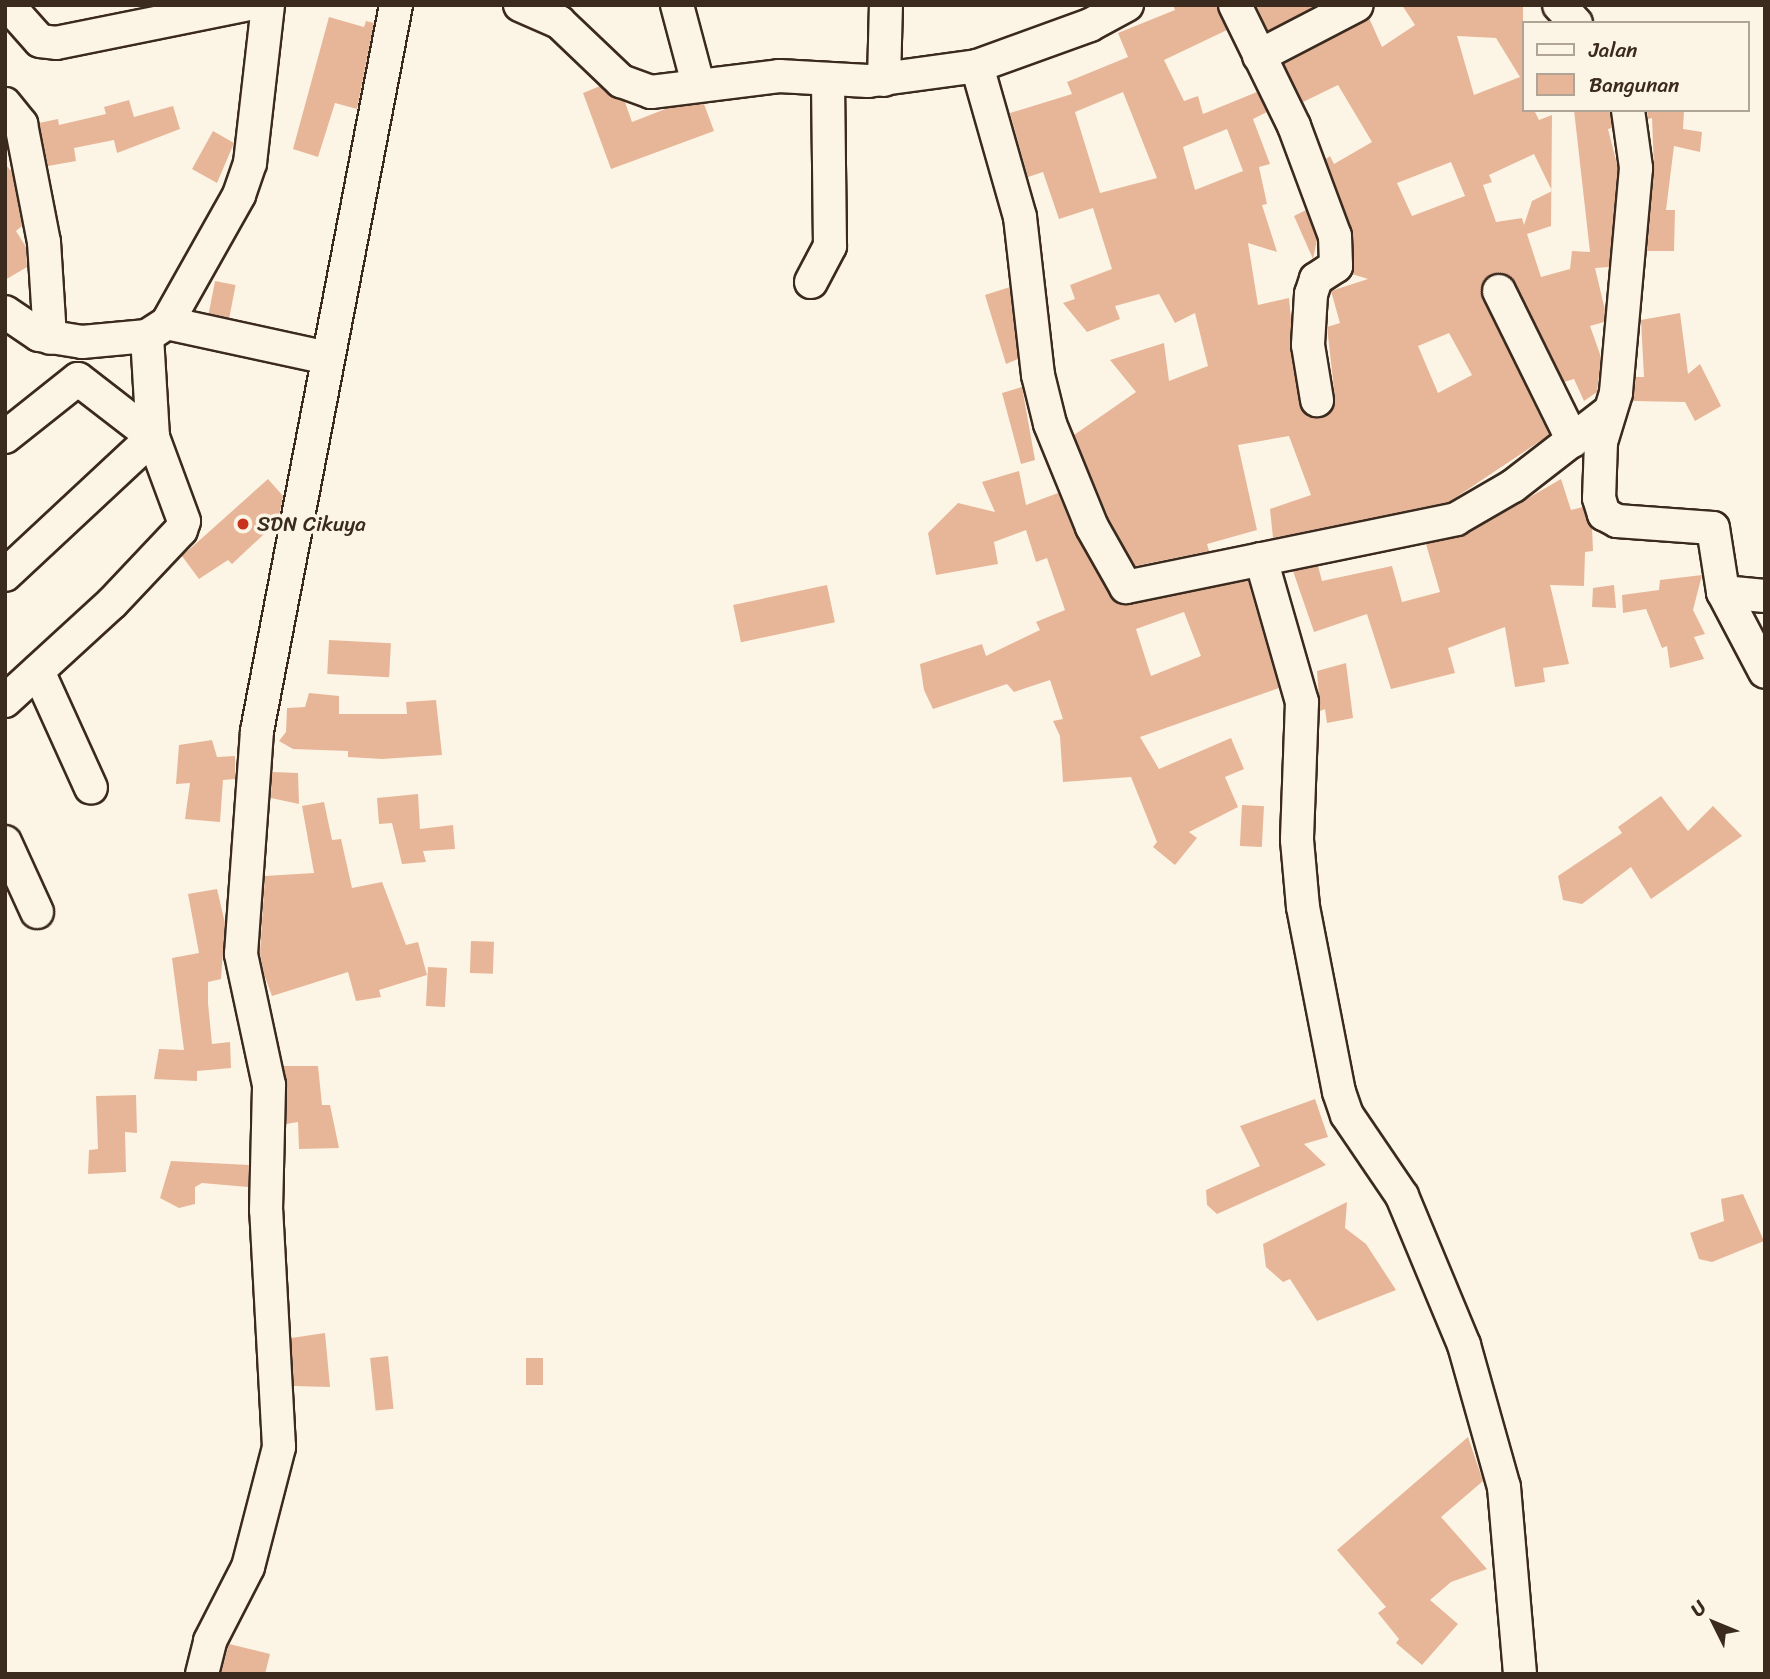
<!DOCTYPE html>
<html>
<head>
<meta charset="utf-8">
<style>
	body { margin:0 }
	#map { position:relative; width:1770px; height:1679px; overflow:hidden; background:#fcf5e5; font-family:Sriracha,sans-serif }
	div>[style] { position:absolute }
	.building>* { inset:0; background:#e7b698; transform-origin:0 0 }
	.roads { filter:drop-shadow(2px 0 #3b2a1e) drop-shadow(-2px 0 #3b2a1e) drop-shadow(0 2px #3b2a1e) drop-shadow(0 -2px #3b2a1e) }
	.minor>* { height:32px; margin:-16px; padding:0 16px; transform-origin:16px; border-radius:16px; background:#fcf5e5 }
	.dots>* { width:19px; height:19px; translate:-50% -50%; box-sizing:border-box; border:4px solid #fcf5e5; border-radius:50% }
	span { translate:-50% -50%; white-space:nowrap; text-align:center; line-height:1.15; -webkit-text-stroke:7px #fcf5e5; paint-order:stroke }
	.poi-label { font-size:21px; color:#3b2a1e }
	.left { translate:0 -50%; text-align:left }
	.frame { position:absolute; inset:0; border:7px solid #3b2a1e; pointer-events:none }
	.legend { position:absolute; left:1522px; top:21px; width:228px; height:91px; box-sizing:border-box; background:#fcf5e5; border:2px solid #afa495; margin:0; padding:9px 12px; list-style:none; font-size:21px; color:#3b2a1e }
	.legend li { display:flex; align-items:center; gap:14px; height:35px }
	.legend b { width:35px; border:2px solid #afa495 }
	.north { position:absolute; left:1679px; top:1588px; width:70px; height:70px; -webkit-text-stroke:5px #fcf5e5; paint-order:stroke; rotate:313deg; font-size:19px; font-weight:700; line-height:28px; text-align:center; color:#3b2a1e }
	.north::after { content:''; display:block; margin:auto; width:24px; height:32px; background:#3b2a1e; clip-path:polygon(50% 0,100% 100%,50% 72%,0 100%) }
</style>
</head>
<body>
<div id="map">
	<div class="building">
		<div style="clip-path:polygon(evenodd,1173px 5px,1217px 5px,1227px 30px,1164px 60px,1184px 101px,1198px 96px,1203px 114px,1257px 92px,1267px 112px,1253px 119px,1270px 164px,1259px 167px,1267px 204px,1262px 205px,1277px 252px,1248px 243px,1258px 305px,1289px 298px,1299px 403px,1303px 412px,1319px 418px,1329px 414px,1335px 398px,1327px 327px,1340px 323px,1331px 291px,1368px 279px,1352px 274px,1352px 230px,1326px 159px,1330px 156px,1334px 164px,1372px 142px,1338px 85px,1303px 102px,1284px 64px,1369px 18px,1382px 47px,1415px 25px,1402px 5px,1523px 5px,1523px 110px,1534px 110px,1539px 120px,1552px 115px,1551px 226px,1527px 234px,1541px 277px,1570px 269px,1572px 251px,1590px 252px,1574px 110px,1610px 110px,1612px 128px,1608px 129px,1618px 168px,1609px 267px,1595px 268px,1605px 310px,1604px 322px,1590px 326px,1601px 357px,1597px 392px,1584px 401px,1574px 379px,1564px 382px,1515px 282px,1501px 273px,1492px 274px,1483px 281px,1483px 299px,1549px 435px,1449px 502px,1273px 538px,1270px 509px,1311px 495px,1289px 436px,1238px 445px,1257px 530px,1207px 544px,1209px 551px,1135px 566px,1109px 519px,1074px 435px,1136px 392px,1110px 360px,1164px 343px,1169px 381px,1208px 366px,1195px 313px,1175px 323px,1159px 294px,1115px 306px,1120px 319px,1087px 332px,1063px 303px,1075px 299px,1070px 285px,1112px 269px,1093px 208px,1059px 219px,1043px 172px,1028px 177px,1010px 113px,1072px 94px,1067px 82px,1128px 57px,1118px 33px,1175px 10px,1173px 5px,1457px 36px,1496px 38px,1520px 77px,1474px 95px,1457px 36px,1173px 5px,1123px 92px,1157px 178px,1100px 193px,1075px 112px,1123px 92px,1173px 5px,1227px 129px,1243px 171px,1195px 190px,1183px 147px,1227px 129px,1173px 5px,1534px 154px,1552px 191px,1532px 201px,1524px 225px,1522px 218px,1496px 222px,1483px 185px,1492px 182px,1489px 175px,1534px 154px,1173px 5px,1451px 162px,1465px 196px,1412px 216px,1397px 183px,1451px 162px,1173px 5px,1449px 333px,1472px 375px,1438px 393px,1418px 346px,1449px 333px)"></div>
		<div style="clip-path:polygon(1256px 5px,1317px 5px,1268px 31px)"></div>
		<div style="clip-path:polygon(329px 17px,364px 27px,366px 21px,374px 23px,357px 109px,335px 103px,318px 157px,293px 149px)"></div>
		<div style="clip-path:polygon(600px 86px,625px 102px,632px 122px,668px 108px,704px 104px,714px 131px,611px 169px,583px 93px)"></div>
		<div style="clip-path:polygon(129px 100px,134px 117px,173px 106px,180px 129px,117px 153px,114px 140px,74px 148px,76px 161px,48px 166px,39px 123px,58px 119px,59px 125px,106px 114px,104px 107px)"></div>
		<div style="clip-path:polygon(1647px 110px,1684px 110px,1683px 129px,1702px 132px,1700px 152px,1674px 146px,1666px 210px,1675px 210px,1674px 251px,1647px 251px,1654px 169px,1652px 118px,1648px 119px)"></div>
		<div style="clip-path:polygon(213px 131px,234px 143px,217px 183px,192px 169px)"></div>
		<div style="clip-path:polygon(5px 164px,12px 172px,22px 226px,16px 231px,26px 247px,27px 267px,5px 280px)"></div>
		<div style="clip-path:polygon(1306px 210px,1317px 240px,1313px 259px,1294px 216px)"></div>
		<div style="left:215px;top:281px;width:21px;height:33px;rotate:11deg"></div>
		<div style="clip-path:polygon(1010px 287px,1018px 359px,1006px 364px,985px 295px)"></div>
		<div style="clip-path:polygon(1680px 313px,1688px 374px,1700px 364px,1721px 406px,1695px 421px,1685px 402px,1633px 401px,1636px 377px,1644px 377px,1641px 320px)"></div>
		<div style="clip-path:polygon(1022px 387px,1035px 460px,1021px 464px,1002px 393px)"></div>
		<div style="clip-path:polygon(evenodd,1019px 471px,1026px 505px,1058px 493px,1076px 536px,1118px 603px,1248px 581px,1279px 688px,1140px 737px,1159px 769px,1231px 738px,1244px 769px,1225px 777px,1238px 807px,1189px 832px,1197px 838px,1175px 865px,1153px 847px,1157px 842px,1131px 777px,1063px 782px,1060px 736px,1053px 721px,1063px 719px,1050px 680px,1014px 692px,1007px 684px,933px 709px,924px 690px,920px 664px,982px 644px,986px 656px,1040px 630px,1036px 622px,1065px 610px,1047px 558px,1036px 562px,1026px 530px,994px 542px,998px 564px,936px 575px,928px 533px,958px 503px,995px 512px,982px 482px,1019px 471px,1184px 612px,1201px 656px,1151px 676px,1136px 629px,1184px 612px)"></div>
		<div style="clip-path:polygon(268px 479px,283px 496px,278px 521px,232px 564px,228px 560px,199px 579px,182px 556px)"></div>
		<div style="clip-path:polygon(1561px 479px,1571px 510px,1583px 507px,1592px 527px,1593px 551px,1585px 552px,1584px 586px,1550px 585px,1569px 664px,1543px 668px,1545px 682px,1515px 687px,1505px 627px,1448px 648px,1455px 673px,1391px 689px,1367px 614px,1314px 632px,1293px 571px,1318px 566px,1322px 581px,1392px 566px,1402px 602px,1440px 592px,1426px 544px,1465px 535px)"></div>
		<div style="clip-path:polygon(1702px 575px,1693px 610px,1705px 634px,1694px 637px,1704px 659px,1670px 668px,1667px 646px,1662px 648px,1646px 609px,1623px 613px,1622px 595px,1659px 590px,1660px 580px)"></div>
		<div style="left:827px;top:585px;width:38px;height:96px;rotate:78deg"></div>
		<div style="clip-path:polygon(1614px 585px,1616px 608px,1592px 607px,1593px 588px)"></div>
		<div style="left:329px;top:640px;width:62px;height:34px;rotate:3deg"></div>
		<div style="clip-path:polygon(1346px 663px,1353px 718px,1327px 723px,1325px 709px,1320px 711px,1317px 671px)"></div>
		<div style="clip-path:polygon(309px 693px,339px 696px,339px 714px,407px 714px,406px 702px,436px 700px,442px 755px,382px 759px,348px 757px,348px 751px,293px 749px,279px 741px,286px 732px,287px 708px,305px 707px)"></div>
		<div style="clip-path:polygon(212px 740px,217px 757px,235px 756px,235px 779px,223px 780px,220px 822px,185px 819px,190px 783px,176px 784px,179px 745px)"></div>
		<div style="clip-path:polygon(272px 772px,298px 773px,299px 804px,271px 798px)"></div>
		<div style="clip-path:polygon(418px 794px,420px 829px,453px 825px,455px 849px,423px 851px,426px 862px,402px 864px,392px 823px,379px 824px,377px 798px)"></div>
		<div style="clip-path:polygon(1661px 796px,1688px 831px,1713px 806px,1742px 836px,1651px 899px,1631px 867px,1582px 904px,1563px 900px,1558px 876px,1622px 833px,1618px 827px)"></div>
		<div style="clip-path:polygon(324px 802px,332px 840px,341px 839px,352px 888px,382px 882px,406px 945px,418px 942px,427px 975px,379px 990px,381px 997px,356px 1001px,348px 972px,272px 996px,264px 974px,260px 953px,265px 876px,314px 873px,302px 806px)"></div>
		<div style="left:1242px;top:805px;width:22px;height:41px;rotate:3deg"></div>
		<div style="clip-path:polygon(217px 889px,225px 923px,221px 979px,208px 982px,208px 1003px,212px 1044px,230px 1042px,231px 1068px,197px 1071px,197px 1081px,154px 1079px,159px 1049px,184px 1050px,172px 958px,199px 953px,188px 894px)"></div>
		<div style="left:471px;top:941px;width:23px;height:32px;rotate:2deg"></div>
		<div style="left:428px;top:967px;width:19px;height:39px;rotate:3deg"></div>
		<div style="clip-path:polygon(284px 1066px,318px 1066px,322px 1105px,330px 1105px,339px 1148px,299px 1149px,298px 1122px,286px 1124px)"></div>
		<div style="clip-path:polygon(136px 1095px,137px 1133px,125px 1132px,126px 1172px,88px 1174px,89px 1150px,98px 1149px,96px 1096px)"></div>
		<div style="clip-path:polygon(1315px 1099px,1328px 1137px,1304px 1144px,1326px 1165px,1217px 1214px,1207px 1205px,1206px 1190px,1260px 1166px,1240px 1126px)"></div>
		<div style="clip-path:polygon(171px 1161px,249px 1165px,248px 1187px,202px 1183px,195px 1187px,195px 1204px,179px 1208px,160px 1198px)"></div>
		<div style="clip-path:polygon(1743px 1194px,1764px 1241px,1712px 1262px,1699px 1259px,1690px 1233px,1724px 1221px,1721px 1199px)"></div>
		<div style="clip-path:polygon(1347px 1202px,1345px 1228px,1366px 1244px,1396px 1290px,1317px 1321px,1290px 1279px,1283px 1282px,1266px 1267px,1263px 1244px)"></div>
		<div style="clip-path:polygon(325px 1333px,330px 1387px,294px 1386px,291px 1338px)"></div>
		<div style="left:388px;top:1356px;width:53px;height:18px;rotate:84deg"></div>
		<div style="left:526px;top:1358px;width:17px;height:27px"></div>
		<div style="clip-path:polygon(1468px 1437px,1483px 1481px,1441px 1517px,1487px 1569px,1451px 1582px,1430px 1600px,1458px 1624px,1422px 1665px,1396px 1643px,1399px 1639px,1378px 1613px,1386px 1607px,1337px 1550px)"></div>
		<div style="clip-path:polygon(229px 1644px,270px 1654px,265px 1674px,221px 1674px)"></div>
	</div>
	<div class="roads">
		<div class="minor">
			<div style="left:8px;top:5px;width:48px;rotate:48.4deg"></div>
			<div style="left:40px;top:41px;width:16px;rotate:7deg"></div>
			<div style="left:56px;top:43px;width:193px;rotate:-11.4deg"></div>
			<div style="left:520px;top:5px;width:43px;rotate:23.6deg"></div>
			<div style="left:559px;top:22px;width:86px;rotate:43.6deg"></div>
			<div style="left:621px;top:81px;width:32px;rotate:20deg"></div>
			<div style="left:651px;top:92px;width:129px;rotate:-7.1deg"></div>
			<div style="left:779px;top:76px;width:89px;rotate:3.2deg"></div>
			<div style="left:868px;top:81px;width:110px;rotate:-7.8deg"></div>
			<div style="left:977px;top:66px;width:120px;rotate:-19.9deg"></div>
			<div style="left:1090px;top:25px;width:42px;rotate:-28.4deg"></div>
			<div style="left:677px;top:5px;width:82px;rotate:75.1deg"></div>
			<div style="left:1235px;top:5px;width:135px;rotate:64deg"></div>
			<div style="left:1294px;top:126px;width:117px;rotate:69.6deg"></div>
			<div style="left:1335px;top:236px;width:30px;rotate:88deg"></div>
			<div style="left:1336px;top:266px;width:24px;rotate:147deg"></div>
			<div style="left:1316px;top:279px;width:16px;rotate:108deg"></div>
			<div style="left:1311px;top:294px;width:51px;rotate:93.4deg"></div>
			<div style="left:1308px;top:345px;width:56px;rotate:80.7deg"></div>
			<div style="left:1559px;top:5px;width:25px;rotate:47deg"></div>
			<div style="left:1259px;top:56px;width:110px;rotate:-27.5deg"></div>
			<div style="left:977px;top:66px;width:157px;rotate:74.1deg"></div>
			<div style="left:1020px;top:217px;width:159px;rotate:83.5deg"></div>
			<div style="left:1038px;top:375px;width:50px;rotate:76.2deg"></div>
			<div style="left:1050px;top:424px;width:111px;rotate:67.8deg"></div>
			<div style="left:1092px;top:527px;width:69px;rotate:60.5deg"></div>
			<div style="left:1126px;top:587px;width:337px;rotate:-11.6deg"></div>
			<div style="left:1456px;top:519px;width:66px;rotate:-30.1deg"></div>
			<div style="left:1513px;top:486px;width:119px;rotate:-37.8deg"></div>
			<div style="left:884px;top:80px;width:75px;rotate:-88.5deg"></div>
			<div style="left:5px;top:104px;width:26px;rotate:51deg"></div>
			<div style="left:21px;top:124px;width:120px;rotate:79deg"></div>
			<div style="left:44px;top:242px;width:96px;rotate:86.4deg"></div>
			<div style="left:1628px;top:110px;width:59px;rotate:82.1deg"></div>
			<div style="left:1636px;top:168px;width:226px;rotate:95.1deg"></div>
			<div style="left:1616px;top:393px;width:51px;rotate:107deg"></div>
			<div style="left:1601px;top:442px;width:56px;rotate:92deg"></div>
			<div style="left:1599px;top:498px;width:17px;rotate:73deg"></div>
			<div style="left:1604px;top:514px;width:15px;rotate:28deg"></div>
			<div style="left:1617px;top:521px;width:96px;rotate:4.2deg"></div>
			<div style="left:1713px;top:528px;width:65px;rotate:81.1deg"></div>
			<div style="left:1723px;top:592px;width:90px;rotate:62.3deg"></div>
			<div style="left:811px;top:282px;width:41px;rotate:-62.2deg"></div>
			<div style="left:830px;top:246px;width:167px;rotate:-90.7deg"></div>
			<div style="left:1499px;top:291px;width:167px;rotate:63.7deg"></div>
			<div style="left:5px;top:312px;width:41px;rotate:34.1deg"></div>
			<div style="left:39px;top:335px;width:44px;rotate:9.2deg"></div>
			<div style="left:82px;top:342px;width:65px;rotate:-5.3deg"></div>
			<div style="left:147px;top:336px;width:24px;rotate:-33deg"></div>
			<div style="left:167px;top:323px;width:147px;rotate:-60.6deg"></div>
			<div style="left:239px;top:195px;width:34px;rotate:-71deg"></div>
			<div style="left:250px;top:163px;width:159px;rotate:-83.5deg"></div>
			<div style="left:167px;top:323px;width:164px;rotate:12.3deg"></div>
			<div style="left:5px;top:437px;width:93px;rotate:-38.5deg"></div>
			<div style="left:78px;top:379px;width:95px;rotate:37.7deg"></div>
			<div style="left:153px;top:437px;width:202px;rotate:137deg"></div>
			<div style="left:1261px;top:559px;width:149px;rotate:74deg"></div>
			<div style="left:1302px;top:702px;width:138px;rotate:92.1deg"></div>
			<div style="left:1297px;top:840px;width:67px;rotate:84.9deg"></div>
			<div style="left:1303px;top:907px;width:188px;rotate:79deg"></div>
			<div style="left:1339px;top:1092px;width:24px;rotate:71deg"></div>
			<div style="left:1347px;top:1115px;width:98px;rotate:55.8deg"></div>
			<div style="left:1402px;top:1196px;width:161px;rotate:67.4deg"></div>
			<div style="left:1464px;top:1345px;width:148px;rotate:74.3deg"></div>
			<div style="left:1504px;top:1487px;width:188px;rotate:85.1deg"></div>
			<div style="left:1723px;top:592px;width:42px;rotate:5.4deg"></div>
			<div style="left:38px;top:671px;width:128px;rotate:65.6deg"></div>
			<div style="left:5px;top:701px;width:145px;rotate:-42.5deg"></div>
			<div style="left:112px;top:603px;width:100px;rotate:-46.6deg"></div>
			<div style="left:181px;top:530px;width:9px;rotate:-72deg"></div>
			<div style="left:184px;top:521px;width:90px;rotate:-110.3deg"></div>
			<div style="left:153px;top:437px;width:101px;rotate:-93.4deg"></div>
			<div style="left:5px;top:842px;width:77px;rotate:65.4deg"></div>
			<div style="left:202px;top:1674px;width:34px;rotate:-76deg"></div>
			<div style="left:210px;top:1641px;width:83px;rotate:-62.8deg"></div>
			<div style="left:248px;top:1567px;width:124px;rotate:-75.5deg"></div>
			<div style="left:279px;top:1447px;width:237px;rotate:-93.1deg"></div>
			<div style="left:266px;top:1210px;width:125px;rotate:-88.6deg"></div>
			<div style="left:269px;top:1085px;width:134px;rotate:-102.1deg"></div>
			<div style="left:241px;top:954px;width:224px;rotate:-85.9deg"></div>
			<div style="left:257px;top:731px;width:739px;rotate:-79.16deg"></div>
		</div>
	</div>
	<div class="dots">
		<div style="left:243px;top:524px;background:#c8321e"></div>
	</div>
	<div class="poi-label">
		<span class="left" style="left:257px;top:524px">SDN Cikuya</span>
	</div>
	<div class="frame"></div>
	<ul class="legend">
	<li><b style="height:9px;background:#fcf5e5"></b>Jalan</li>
	<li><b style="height:19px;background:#e7b698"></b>Bangunan</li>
	</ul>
	<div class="north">U</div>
</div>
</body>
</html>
